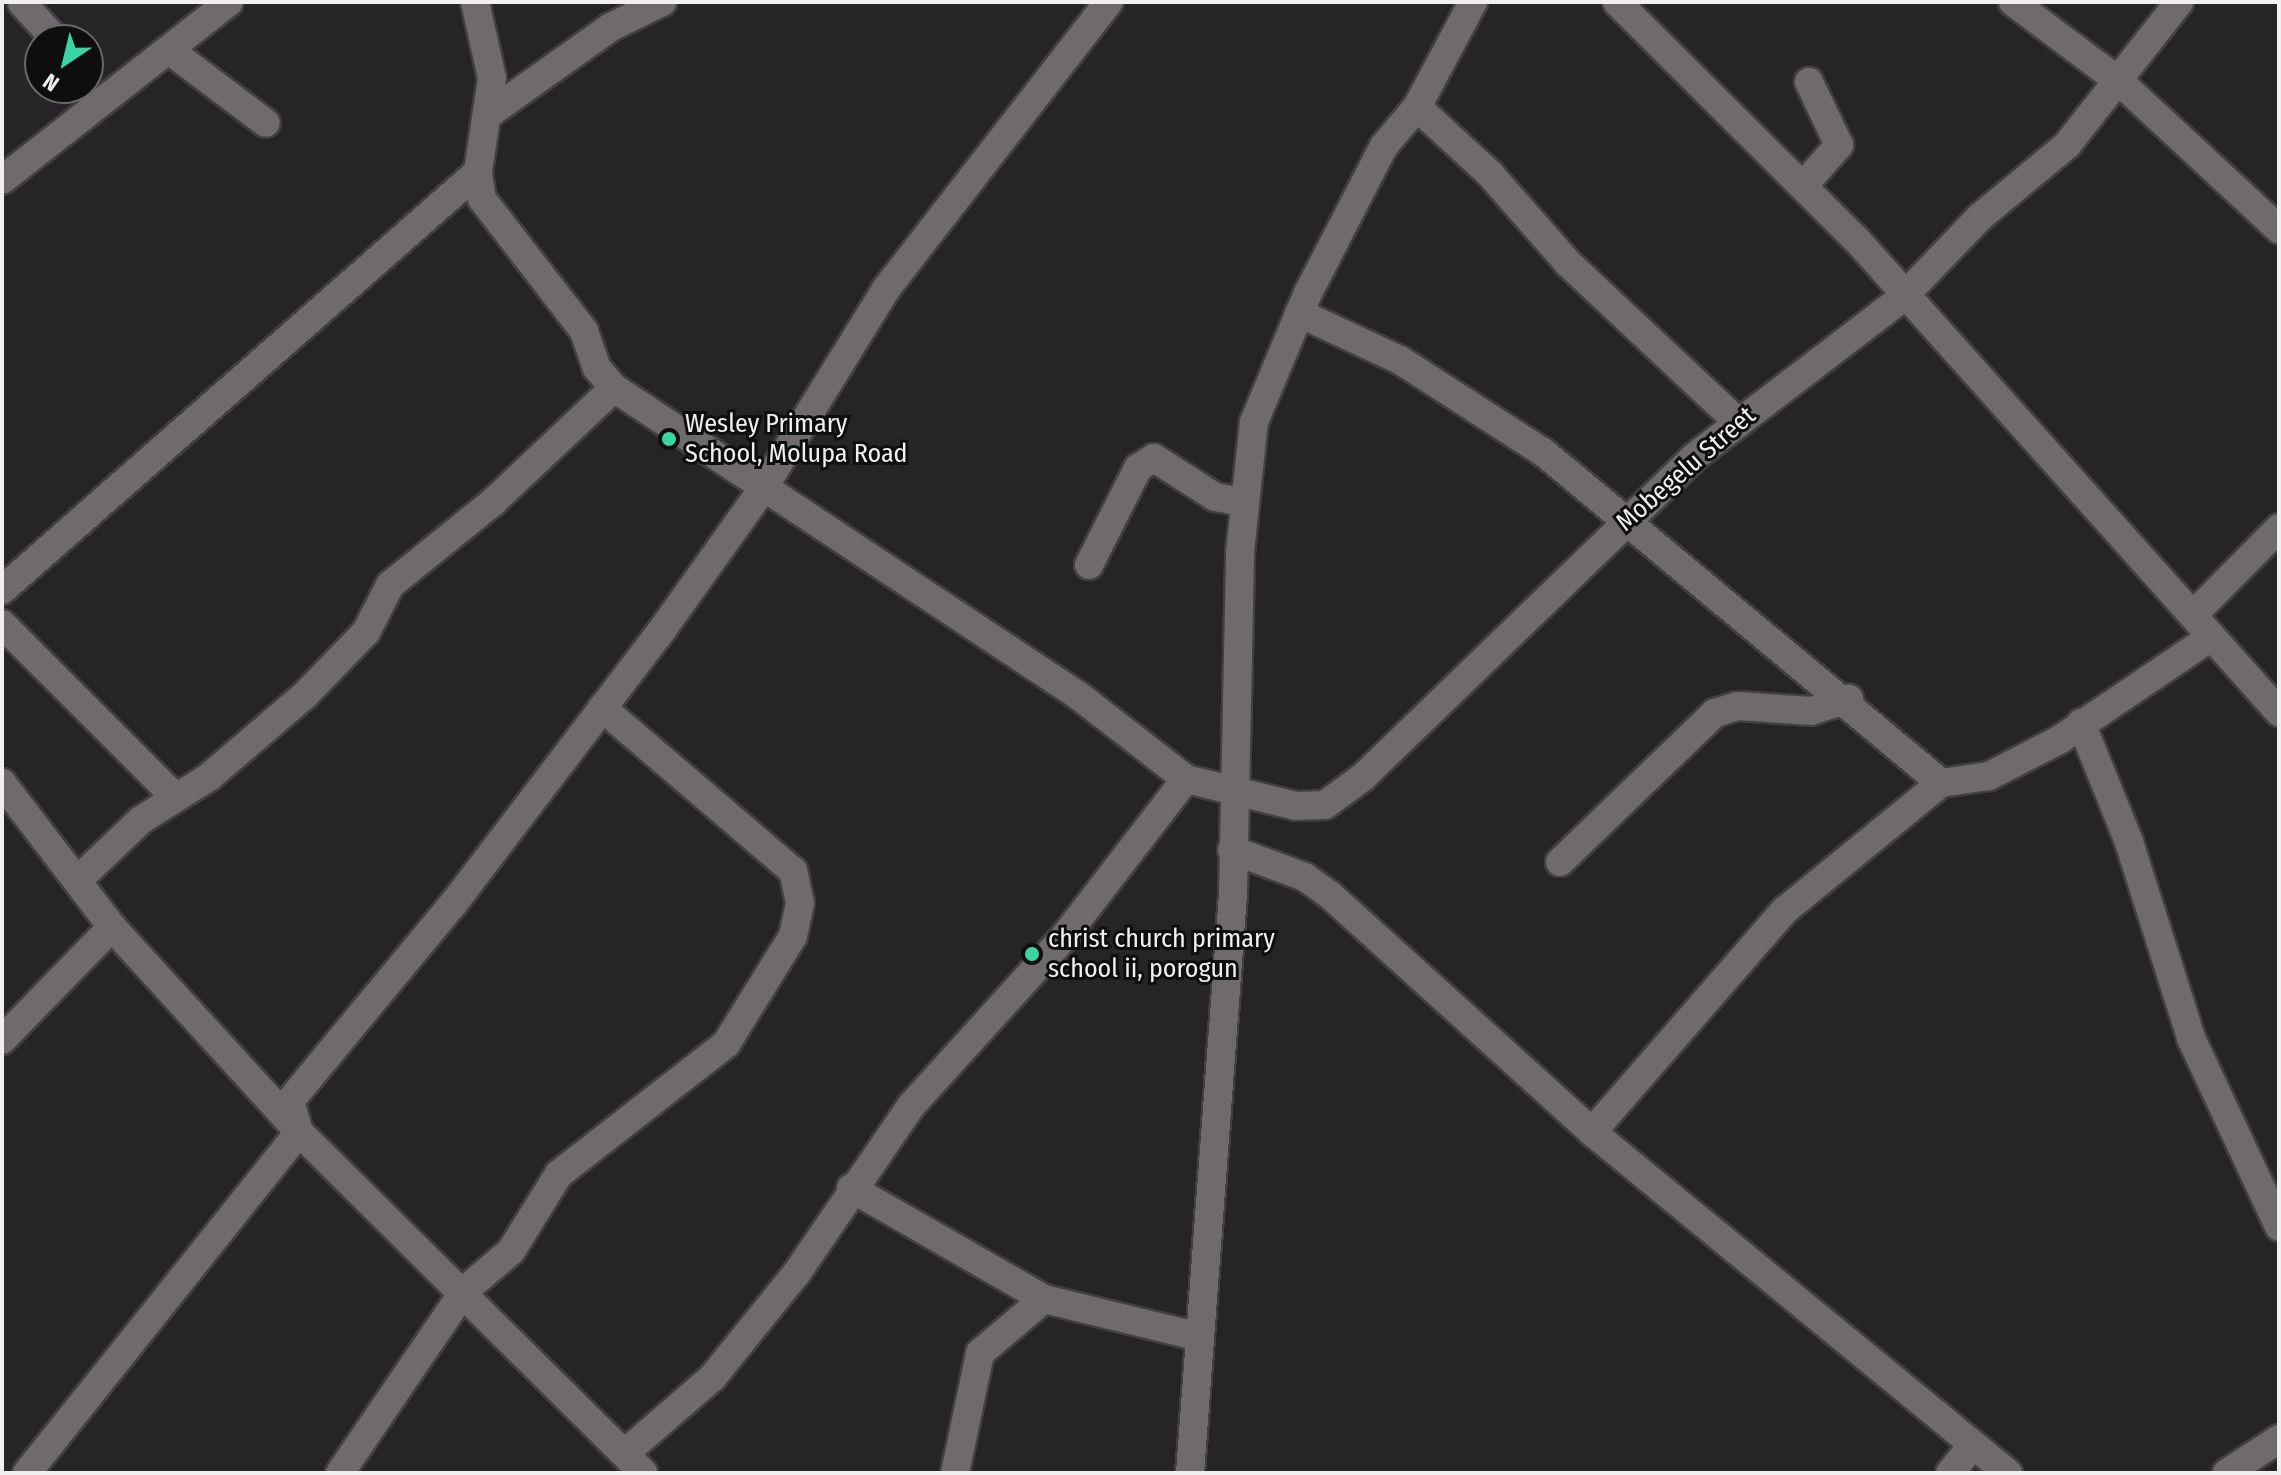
<!DOCTYPE html>
<html>
<head>
<meta charset="utf-8">
<style>
	body { margin:0 }
	#map { position:relative; width:2281px; height:1475px; overflow:hidden; background:#272427; font-family:"Fira Sans Condensed",sans-serif }
	div>[style] { position:absolute }
	.roads { filter:drop-shadow(2px 0 #423f42) drop-shadow(-2px 0 #423f42) drop-shadow(0 2px #423f42) drop-shadow(0 -2px #423f42) }
	.minor>* { height:28px; margin:-14px; padding:0 14px; transform-origin:14px; border-radius:14px; background:#6e6a6e }
	.dots>* { width:22px; height:22px; translate:-50% -50%; box-sizing:border-box; border:4px solid #0f0e0f; border-radius:50% }
	span { translate:-50% -50%; white-space:nowrap; text-align:center; line-height:1.15; -webkit-text-stroke:6px #0f0e0f; paint-order:stroke }
	.poi-label { font-size:26px; color:#f1eff1 }
	.left { translate:0 -50%; text-align:left }
	.street-label { font-size:26px; color:#f1eff1 }
	.frame { position:absolute; inset:0; border:4px solid #f1eff1; pointer-events:none }
	.north { position:absolute; left:24px; top:24px; width:80px; height:80px; box-sizing:border-box; background:#0f0e0f; border:2px solid #696869; border-radius:50%; rotate:215deg; font-size:22px; font-weight:700; line-height:32px; text-align:center; color:#f1eff1 }
	.north::after { content:''; display:block; margin:auto; width:28px; height:36px; background:#3ad4a5; clip-path:polygon(50% 0,100% 100%,50% 72%,0 100%) }
</style>
</head>
<body>
<div id="map">
	<div class="roads">
		<div class="minor">
			<div style="left:475px;top:2px;width:78px;rotate:77.4deg"></div>
			<div style="left:492px;top:78px;width:95px;rotate:98.5deg"></div>
			<div style="left:478px;top:172px;width:27px;rotate:82deg"></div>
			<div style="left:482px;top:199px;width:167px;rotate:52.3deg"></div>
			<div style="left:584px;top:331px;width:39px;rotate:71deg"></div>
			<div style="left:597px;top:368px;width:26px;rotate:50deg"></div>
			<div style="left:614px;top:388px;width:558px;rotate:33.52deg"></div>
			<div style="left:1079px;top:696px;width:135px;rotate:37.8deg"></div>
			<div style="left:1186px;top:779px;width:113px;rotate:13.8deg"></div>
			<div style="left:1296px;top:806px;width:29px;rotate:-2deg"></div>
			<div style="left:1325px;top:805px;width:47px;rotate:-36.4deg"></div>
			<div style="left:1363px;top:777px;width:460px;rotate:-44deg"></div>
			<div style="left:1694px;top:457px;width:263px;rotate:-37.4deg"></div>
			<div style="left:1903px;top:297px;width:111px;rotate:-46.1deg"></div>
			<div style="left:1980px;top:217px;width:113px;rotate:-39.6deg"></div>
			<div style="left:2067px;top:145px;width:182px;rotate:-51.9deg"></div>
			<div style="left:1617px;top:2px;width:337px;rotate:44.8deg"></div>
			<div style="left:1856px;top:239px;width:635px;rotate:48.19deg"></div>
			<div style="left:2013px;top:2px;width:134px;rotate:36.8deg"></div>
			<div style="left:2120px;top:82px;width:217px;rotate:42.8deg"></div>
			<div style="left:22px;top:3px;width:50px;rotate:47.4deg"></div>
			<div style="left:173px;top:53px;width:116px;rotate:37deg"></div>
			<div style="left:1417px;top:107px;width:99px;rotate:42.5deg"></div>
			<div style="left:1490px;top:174px;width:118px;rotate:48.8deg"></div>
			<div style="left:1568px;top:263px;width:230px;rotate:43.1deg"></div>
			<div style="left:490px;top:113px;width:148px;rotate:-35.4deg"></div>
			<div style="left:611px;top:27px;width:57px;rotate:-26.1deg"></div>
			<div style="left:2px;top:180px;width:288px;rotate:-38.1deg"></div>
			<div style="left:1803px;top:186px;width:55px;rotate:-48.7deg"></div>
			<div style="left:1839px;top:145px;width:70px;rotate:-115.5deg"></div>
			<div style="left:1299px;top:313px;width:111px;rotate:25deg"></div>
			<div style="left:1400px;top:360px;width:170px;rotate:32.8deg"></div>
			<div style="left:1543px;top:452px;width:518px;rotate:39.75deg"></div>
			<div style="left:1089px;top:565px;width:109px;rotate:-63.2deg"></div>
			<div style="left:1138px;top:468px;width:19px;rotate:-32deg"></div>
			<div style="left:1154px;top:458px;width:72px;rotate:32.6deg"></div>
			<div style="left:1215px;top:497px;width:27px;rotate:10deg"></div>
			<div style="left:2px;top:590px;width:633px;rotate:-41.29deg"></div>
			<div style="left:2194px;top:614px;width:121px;rotate:-45.3deg"></div>
			<div style="left:2px;top:624px;width:242px;rotate:45deg"></div>
			<div style="left:2081px;top:723px;width:128px;rotate:68deg"></div>
			<div style="left:2129px;top:842px;width:206px;rotate:72.4deg"></div>
			<div style="left:2191px;top:1038px;width:208px;rotate:65deg"></div>
			<div style="left:2px;top:783px;width:181px;rotate:52.6deg"></div>
			<div style="left:112px;top:927px;width:277px;rotate:47.6deg"></div>
			<div style="left:299px;top:1132px;width:484px;rotate:44.7deg"></div>
			<div style="left:1232px;top:850px;width:78px;rotate:20.3deg"></div>
			<div style="left:1305px;top:877px;width:31px;rotate:36deg"></div>
			<div style="left:1330px;top:895px;width:353px;rotate:42.1deg"></div>
			<div style="left:1592px;top:1132px;width:538px;rotate:39.34deg"></div>
			<div style="left:1560px;top:862px;width:215px;rotate:-43.9deg"></div>
			<div style="left:1715px;top:713px;width:24px;rotate:-17deg"></div>
			<div style="left:1738px;top:706px;width:73px;rotate:3.9deg"></div>
			<div style="left:1811px;top:711px;width:40px;rotate:-18deg"></div>
			<div style="left:80px;top:878px;width:84px;rotate:-43.6deg"></div>
			<div style="left:141px;top:820px;width:80px;rotate:-32.3deg"></div>
			<div style="left:209px;top:777px;width:126px;rotate:-40.5deg"></div>
			<div style="left:305px;top:695px;width:88px;rotate:-45.9deg"></div>
			<div style="left:366px;top:632px;width:53px;rotate:-62.9deg"></div>
			<div style="left:390px;top:585px;width:132px;rotate:-38.9deg"></div>
			<div style="left:493px;top:502px;width:166px;rotate:-43.3deg"></div>
			<div style="left:2px;top:1040px;width:158px;rotate:-45.8deg"></div>
			<div style="left:1592px;top:1132px;width:293px;rotate:-49deg"></div>
			<div style="left:1784px;top:911px;width:203px;rotate:-39.2deg"></div>
			<div style="left:1941px;top:783px;width:49px;rotate:-8.3deg"></div>
			<div style="left:1989px;top:776px;width:79px;rotate:-27.2deg"></div>
			<div style="left:2059px;top:740px;width:184px;rotate:-34.1deg"></div>
			<div style="left:851px;top:1188px;width:223px;rotate:29.9deg"></div>
			<div style="left:1044px;top:1299px;width:156px;rotate:13.7deg"></div>
			<div style="left:625px;top:1453px;width:115px;rotate:-40.8deg"></div>
			<div style="left:712px;top:1378px;width:134px;rotate:-51.1deg"></div>
			<div style="left:796px;top:1274px;width:204px;rotate:-55.6deg"></div>
			<div style="left:911px;top:1106px;width:229px;rotate:-47.8deg"></div>
			<div style="left:1065px;top:936px;width:198px;rotate:-52.4deg"></div>
			<div style="left:27px;top:1473px;width:436px;rotate:-51.4deg"></div>
			<div style="left:299px;top:1132px;width:32px;rotate:-106deg"></div>
			<div style="left:290px;top:1101px;width:257px;rotate:-50.4deg"></div>
			<div style="left:454px;top:903px;width:343px;rotate:-52.7deg"></div>
			<div style="left:662px;top:630px;width:172px;rotate:-54.5deg"></div>
			<div style="left:762px;top:490px;width:236px;rotate:-58.3deg"></div>
			<div style="left:886px;top:289px;width:363px;rotate:-52.2deg"></div>
			<div style="left:340px;top:1473px;width:220px;rotate:-55.7deg"></div>
			<div style="left:464px;top:1291px;width:62px;rotate:-40.4deg"></div>
			<div style="left:511px;top:1251px;width:91px;rotate:-58.1deg"></div>
			<div style="left:559px;top:1174px;width:212px;rotate:-37.9deg"></div>
			<div style="left:726px;top:1044px;width:127px;rotate:-58.2deg"></div>
			<div style="left:793px;top:936px;width:34px;rotate:-78deg"></div>
			<div style="left:800px;top:903px;width:33px;rotate:-102deg"></div>
			<div style="left:793px;top:871px;width:251px;rotate:-139.5deg"></div>
			<div style="left:955px;top:1473px;width:123px;rotate:-78.2deg"></div>
			<div style="left:980px;top:1353px;width:84px;rotate:-40.2deg"></div>
			<div style="left:1190px;top:1473px;width:581px;rotate:-85.75deg"></div>
			<div style="left:1233px;top:894px;width:342px;rotate:-88.8deg"></div>
			<div style="left:1240px;top:552px;width:131px;rotate:-83.9deg"></div>
			<div style="left:1254px;top:422px;width:140px;rotate:-67.3deg"></div>
			<div style="left:1308px;top:293px;width:165px;rotate:-62.7deg"></div>
			<div style="left:1384px;top:146px;width:51px;rotate:-49.8deg"></div>
			<div style="left:1417px;top:107px;width:119px;rotate:-61.9deg"></div>
			<div style="left:1950px;top:1473px;width:36px;rotate:-51deg"></div>
			<div style="left:2227px;top:1473px;width:62px;rotate:-33.2deg"></div>
		</div>
	</div>
	<div class="dots">
		<div style="left:669px;top:439px;background:#3ad4a5"></div>
		<div style="left:1032px;top:954px;background:#3ad4a5"></div>
	</div>
	<div class="poi-label">
		<span class="left" style="left:685px;top:439px">Wesley Primary<br>School, Molupa Road</span>
		<span class="left" style="left:1048px;top:954px">christ church primary<br>school ii, porogun</span>
	</div>
	<div class="street-label">
		<span style="left:1686px;top:469px;rotate:-41deg">Mobegelu Street</span>
	</div>
	<div class="frame"></div>
	<div class="north">N</div>
</div>
</body>
</html>
